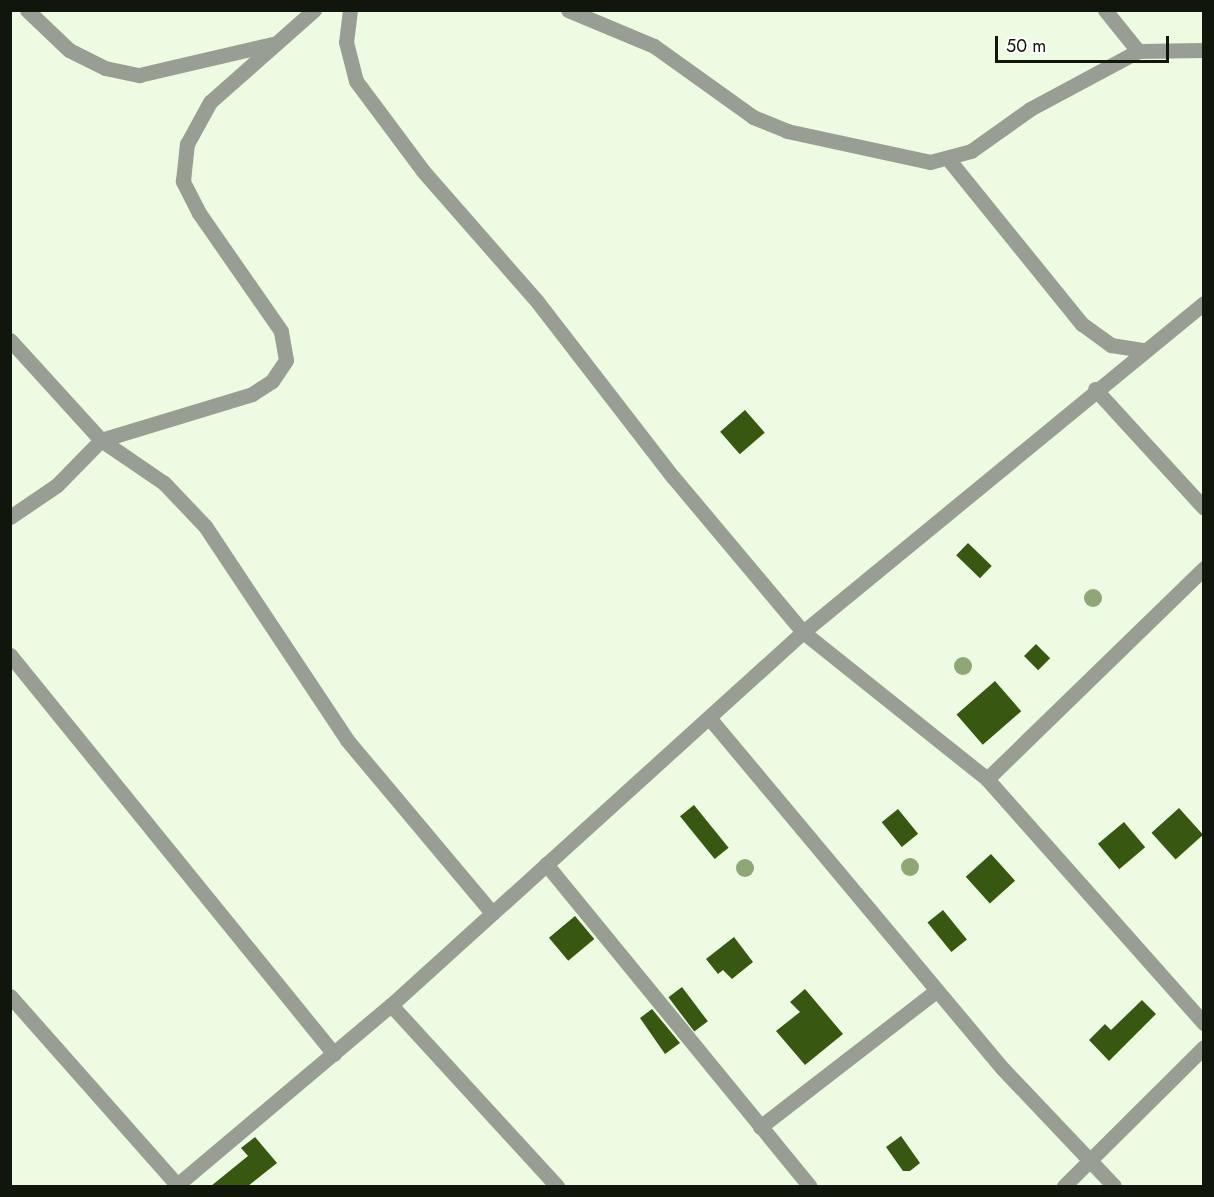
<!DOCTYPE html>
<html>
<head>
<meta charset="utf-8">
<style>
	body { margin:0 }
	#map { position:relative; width:1214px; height:1197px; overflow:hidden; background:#ecfbe1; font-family:Jost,sans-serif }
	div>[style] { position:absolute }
	.building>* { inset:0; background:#385811; transform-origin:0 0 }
	.minor>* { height:15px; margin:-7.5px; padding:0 7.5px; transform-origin:7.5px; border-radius:7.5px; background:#989e93 }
	.trees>* { width:18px; height:18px; margin:-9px; border-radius:50%; background:#8ea774 }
	span { translate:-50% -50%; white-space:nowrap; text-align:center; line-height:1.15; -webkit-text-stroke:6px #fff; paint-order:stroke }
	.frame { position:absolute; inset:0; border:12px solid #11160d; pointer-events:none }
	.scale { position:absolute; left:995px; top:36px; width:174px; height:27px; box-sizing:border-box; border:3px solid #11160d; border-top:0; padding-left:8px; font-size:18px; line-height:21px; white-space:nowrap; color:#11160d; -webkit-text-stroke:4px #fff; paint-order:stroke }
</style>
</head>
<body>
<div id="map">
	<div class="building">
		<div style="left:745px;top:410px;width:30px;height:33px;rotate:49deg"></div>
		<div style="left:968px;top:543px;width:33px;height:17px;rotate:44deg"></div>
		<div style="left:1036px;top:644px;width:20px;height:17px;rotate:45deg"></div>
		<div style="left:995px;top:681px;width:40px;height:51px;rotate:49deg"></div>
		<div style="left:694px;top:805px;width:55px;height:18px;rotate:51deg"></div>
		<div style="left:1179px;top:808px;width:36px;height:37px;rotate:48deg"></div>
		<div style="left:898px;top:809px;width:32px;height:21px;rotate:51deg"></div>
		<div style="left:1124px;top:822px;width:33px;height:34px;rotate:50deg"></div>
		<div style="left:991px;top:854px;width:36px;height:34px;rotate:48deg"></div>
		<div style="left:943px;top:910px;width:38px;height:20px;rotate:51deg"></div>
		<div style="left:575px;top:916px;width:30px;height:34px;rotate:50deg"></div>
		<div style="clip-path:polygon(734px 937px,753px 962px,732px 979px,723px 970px,718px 974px,706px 959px)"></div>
		<div style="left:682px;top:987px;width:43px;height:17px;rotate:53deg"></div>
		<div style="clip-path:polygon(805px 989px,843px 1034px,805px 1065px,776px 1031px,800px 1012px,790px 1002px)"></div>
		<div style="clip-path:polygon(1142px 1000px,1156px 1014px,1109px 1061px,1089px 1040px,1105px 1024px,1111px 1030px)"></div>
		<div style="clip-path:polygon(652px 1009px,680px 1043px,665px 1054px,640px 1018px)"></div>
		<div style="clip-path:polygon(901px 1136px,920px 1163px,910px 1171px,903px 1171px,886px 1147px)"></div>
		<div style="clip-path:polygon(255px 1137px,277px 1163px,248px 1186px,211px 1186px,248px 1156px,241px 1148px)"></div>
	</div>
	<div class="minor">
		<div style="left:27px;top:10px;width:58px;rotate:43.6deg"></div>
		<div style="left:69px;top:50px;width:40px;rotate:26.6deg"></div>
		<div style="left:105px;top:68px;width:35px;rotate:12deg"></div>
		<div style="left:139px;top:75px;width:137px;rotate:-13.1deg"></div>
		<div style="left:350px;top:10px;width:32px;rotate:97deg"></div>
		<div style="left:346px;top:42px;width:40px;rotate:75.6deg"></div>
		<div style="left:356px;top:81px;width:112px;rotate:53.3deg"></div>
		<div style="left:423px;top:171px;width:171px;rotate:48.8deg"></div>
		<div style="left:536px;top:300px;width:224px;rotate:52.3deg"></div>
		<div style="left:673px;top:477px;width:202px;rotate:50deg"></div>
		<div style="left:803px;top:632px;width:236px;rotate:38.6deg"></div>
		<div style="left:987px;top:779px;width:327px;rotate:48.4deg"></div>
		<div style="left:568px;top:10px;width:93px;rotate:22.7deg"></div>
		<div style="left:654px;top:46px;width:122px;rotate:35.6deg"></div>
		<div style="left:753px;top:117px;width:37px;rotate:22deg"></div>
		<div style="left:787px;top:131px;width:146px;rotate:12.2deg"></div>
		<div style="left:930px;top:162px;width:42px;rotate:-15deg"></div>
		<div style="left:971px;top:151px;width:72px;rotate:-35.4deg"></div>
		<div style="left:1030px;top:109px;width:123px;rotate:-28.2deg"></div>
		<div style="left:1105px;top:10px;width:53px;rotate:51.2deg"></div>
		<div style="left:1138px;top:51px;width:66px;rotate:-0.9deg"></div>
		<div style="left:949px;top:160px;width:211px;rotate:51deg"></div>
		<div style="left:1082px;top:324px;width:36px;rotate:36deg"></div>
		<div style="left:1111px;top:345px;width:33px;rotate:9deg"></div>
		<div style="left:10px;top:340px;width:135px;rotate:47.7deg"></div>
		<div style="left:101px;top:440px;width:76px;rotate:34.3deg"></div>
		<div style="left:164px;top:483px;width:59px;rotate:46.4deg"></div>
		<div style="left:205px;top:526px;width:257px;rotate:56.4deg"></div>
		<div style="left:347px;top:740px;width:226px;rotate:50deg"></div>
		<div style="left:1095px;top:389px;width:161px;rotate:47.5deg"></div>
		<div style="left:10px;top:517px;width:57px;rotate:-34.2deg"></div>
		<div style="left:57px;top:485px;width:63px;rotate:-45.6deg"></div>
		<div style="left:101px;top:440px;width:158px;rotate:-16.9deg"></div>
		<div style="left:252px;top:394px;width:24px;rotate:-33deg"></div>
		<div style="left:272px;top:381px;width:25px;rotate:-56deg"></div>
		<div style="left:286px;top:360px;width:29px;rotate:-100deg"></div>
		<div style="left:281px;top:331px;width:144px;rotate:-124.8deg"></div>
		<div style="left:199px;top:213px;width:36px;rotate:-117deg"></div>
		<div style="left:183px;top:181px;width:37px;rotate:-84deg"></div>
		<div style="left:187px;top:144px;width:48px;rotate:-61.3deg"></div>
		<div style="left:210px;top:102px;width:139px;rotate:-41.5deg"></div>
		<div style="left:10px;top:655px;width:514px;rotate:50.92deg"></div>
		<div style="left:711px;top:720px;width:455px;rotate:50.1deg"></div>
		<div style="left:1003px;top:1069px;width:161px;rotate:46.5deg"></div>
		<div style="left:987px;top:779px;width:303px;rotate:-44.2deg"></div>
		<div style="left:546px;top:864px;width:416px;rotate:50.7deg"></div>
		<div style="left:10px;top:996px;width:254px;rotate:48.5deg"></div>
		<div style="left:391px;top:1005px;width:246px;rotate:47.5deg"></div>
		<div style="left:760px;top:1127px;width:222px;rotate:-37.7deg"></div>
		<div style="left:177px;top:1185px;width:280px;rotate:-40.1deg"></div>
		<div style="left:391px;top:1005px;width:556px;rotate:-42.16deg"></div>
		<div style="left:803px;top:632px;width:519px;rotate:-39.37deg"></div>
		<div style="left:1064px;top:1186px;width:197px;rotate:-44.8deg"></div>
	</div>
	<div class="trees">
		<div style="left:1093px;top:598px"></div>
		<div style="left:963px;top:666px"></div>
		<div style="left:910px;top:867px"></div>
		<div style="left:745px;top:868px"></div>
	</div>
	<div class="frame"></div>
	<div class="scale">50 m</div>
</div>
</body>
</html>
